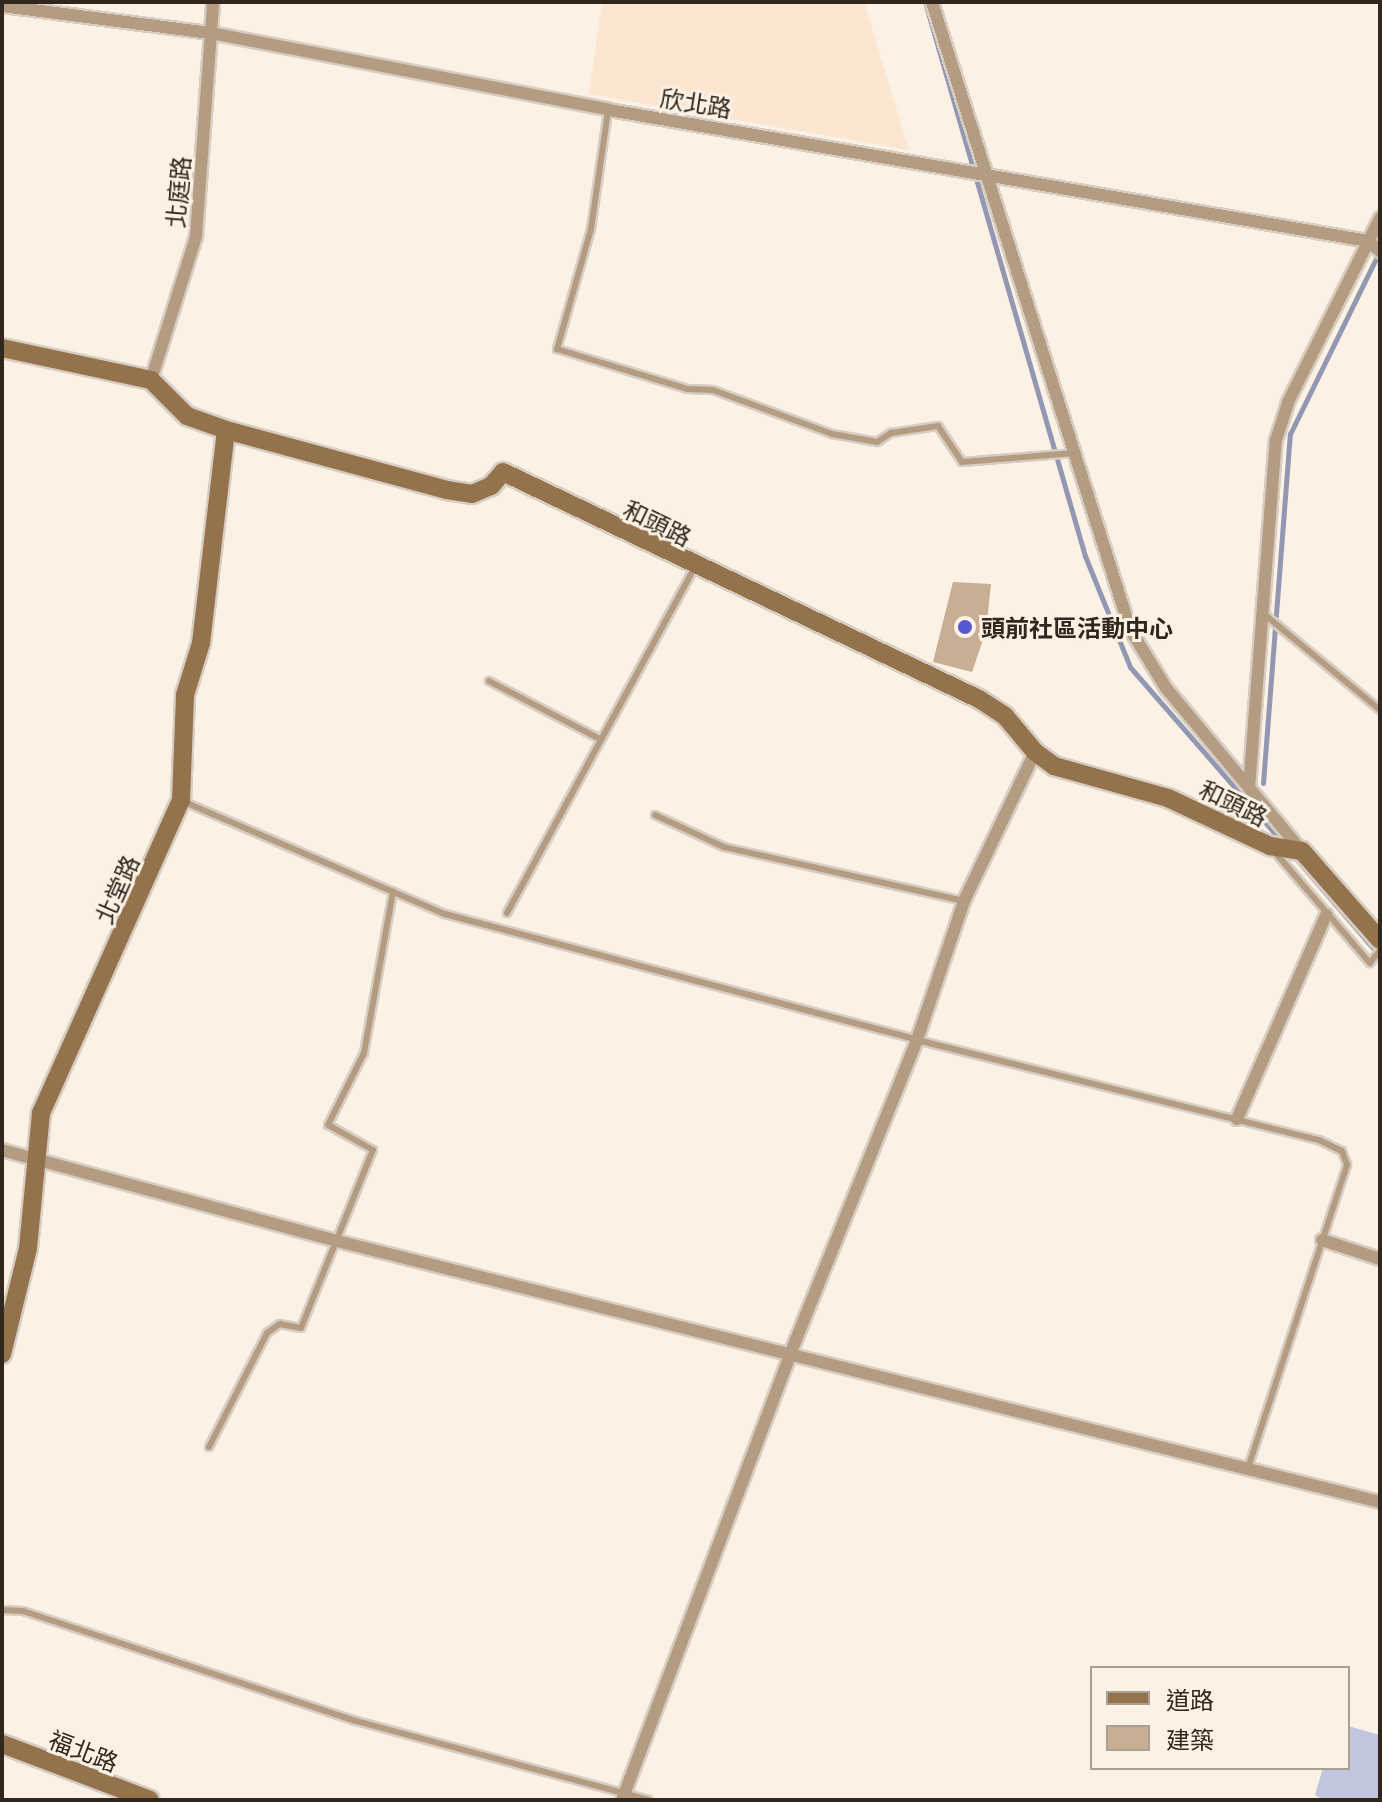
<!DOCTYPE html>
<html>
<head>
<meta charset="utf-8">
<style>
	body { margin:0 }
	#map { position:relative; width:1382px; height:1802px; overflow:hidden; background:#fcf1e5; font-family:Georgia,"Noto Sans TC",serif }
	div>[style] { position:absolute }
	.built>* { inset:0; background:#fae6d1 }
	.green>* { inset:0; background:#c1c5de }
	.stream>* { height:5px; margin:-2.5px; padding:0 2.5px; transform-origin:2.5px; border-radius:2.5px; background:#9297b2 }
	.building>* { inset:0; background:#c8ae92 }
	.roads { filter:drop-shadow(2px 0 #d7cdc1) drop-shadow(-2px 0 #d7cdc1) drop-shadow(0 2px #d7cdc1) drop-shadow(0 -2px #d7cdc1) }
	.lane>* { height:6px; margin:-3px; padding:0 3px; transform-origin:3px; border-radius:3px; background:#b49c83 }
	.street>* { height:12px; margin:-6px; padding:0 6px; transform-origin:6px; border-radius:6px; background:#b49c83 }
	.secondary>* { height:18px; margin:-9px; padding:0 9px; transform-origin:9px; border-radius:9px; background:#94724c }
	.dots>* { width:22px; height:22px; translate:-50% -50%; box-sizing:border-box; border:4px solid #fcf1e5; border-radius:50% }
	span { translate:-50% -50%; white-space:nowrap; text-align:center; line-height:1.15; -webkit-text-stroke:6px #fcf1e5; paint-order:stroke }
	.street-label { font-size:24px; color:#31271c }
	.poi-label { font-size:24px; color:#31271c; font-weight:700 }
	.left { translate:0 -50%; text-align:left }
	.frame { position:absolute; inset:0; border:4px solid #31271c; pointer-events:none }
	.legend { position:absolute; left:1090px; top:1666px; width:260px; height:104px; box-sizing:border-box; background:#fcf1e5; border:2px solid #aba095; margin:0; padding:10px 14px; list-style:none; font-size:24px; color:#31271c }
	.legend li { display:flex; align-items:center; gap:16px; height:40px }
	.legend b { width:40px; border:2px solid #aba095 }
</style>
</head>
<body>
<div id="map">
	<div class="built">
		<div style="clip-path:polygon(602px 2px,864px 2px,909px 150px,589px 94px)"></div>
	</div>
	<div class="green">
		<div style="clip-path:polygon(1348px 1726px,1380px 1735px,1380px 1800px,1324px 1800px,1315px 1795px,1323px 1768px,1348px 1768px)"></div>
	</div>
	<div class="stream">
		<div style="left:925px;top:2px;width:577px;rotate:73.89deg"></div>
		<div style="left:1085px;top:556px;width:120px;rotate:67.9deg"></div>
		<div style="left:1130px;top:667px;width:235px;rotate:49deg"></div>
		<div style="left:1263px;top:783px;width:350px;rotate:-85.6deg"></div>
		<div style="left:1290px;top:434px;width:205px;rotate:-63.9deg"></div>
		<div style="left:1293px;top:855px;width:133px;rotate:49.3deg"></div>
	</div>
	<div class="building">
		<div style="clip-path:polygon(953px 582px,991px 584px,986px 631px,972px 672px,933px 662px)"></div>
	</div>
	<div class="roads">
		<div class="lane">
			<div style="left:608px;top:111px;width:119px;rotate:98.2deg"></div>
			<div style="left:591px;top:229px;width:125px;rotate:105.8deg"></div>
			<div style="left:557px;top:349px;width:136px;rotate:17.1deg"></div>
			<div style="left:687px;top:389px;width:26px;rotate:2deg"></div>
			<div style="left:713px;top:390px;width:127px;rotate:20.3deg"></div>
			<div style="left:832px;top:434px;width:46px;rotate:10.1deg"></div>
			<div style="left:877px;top:442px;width:17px;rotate:-33deg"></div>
			<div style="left:891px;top:433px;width:48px;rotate:-8.5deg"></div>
			<div style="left:938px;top:426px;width:43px;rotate:56.3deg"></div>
			<div style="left:962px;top:462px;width:113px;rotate:-4.6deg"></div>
			<div style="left:1264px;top:614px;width:151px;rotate:39.6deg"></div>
			<div style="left:489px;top:681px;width:125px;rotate:27.6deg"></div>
			<div style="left:182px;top:801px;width:286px;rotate:23.3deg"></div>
			<div style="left:445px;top:914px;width:489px;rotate:14.9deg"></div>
			<div style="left:917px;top:1040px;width:414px;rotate:14deg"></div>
			<div style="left:1319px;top:1140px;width:25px;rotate:26deg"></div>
			<div style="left:1342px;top:1151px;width:15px;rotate:70deg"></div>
			<div style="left:1347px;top:1165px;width:319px;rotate:108.1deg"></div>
			<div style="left:655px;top:815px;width:76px;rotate:24.9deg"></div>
			<div style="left:724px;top:847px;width:245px;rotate:12.7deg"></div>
			<div style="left:1273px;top:850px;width:149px;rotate:49.4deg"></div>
			<div style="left:1370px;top:963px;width:16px;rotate:-52deg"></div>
			<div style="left:507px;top:913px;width:392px;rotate:-61.5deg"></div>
			<div style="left:209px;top:1447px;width:128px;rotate:-63deg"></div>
			<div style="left:267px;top:1333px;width:16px;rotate:-35deg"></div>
			<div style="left:280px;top:1324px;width:21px;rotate:11deg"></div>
			<div style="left:301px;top:1328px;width:192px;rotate:-68deg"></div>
			<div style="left:373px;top:1150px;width:51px;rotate:-150.9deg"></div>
			<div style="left:328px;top:1125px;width:80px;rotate:-63.4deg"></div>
			<div style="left:364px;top:1053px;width:164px;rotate:-79.8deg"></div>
			<div style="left:2px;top:1610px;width:21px;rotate:3deg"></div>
			<div style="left:23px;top:1611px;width:351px;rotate:18.3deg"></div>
			<div style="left:356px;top:1721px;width:303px;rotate:15.1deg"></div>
		</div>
		<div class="street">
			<div style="left:932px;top:2px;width:658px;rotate:72.47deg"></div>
			<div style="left:1130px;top:629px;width:69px;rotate:58.6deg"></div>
			<div style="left:1166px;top:688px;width:212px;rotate:50.2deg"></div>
			<div style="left:2px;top:6px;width:211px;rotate:7.4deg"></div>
			<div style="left:211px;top:33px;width:405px;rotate:10.9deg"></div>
			<div style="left:609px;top:110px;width:770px;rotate:9.79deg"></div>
			<div style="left:1368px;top:241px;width:16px;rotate:40deg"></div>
			<div style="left:151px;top:380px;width:151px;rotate:-72.6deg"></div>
			<div style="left:196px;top:236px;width:235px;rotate:-85.8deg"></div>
			<div style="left:1249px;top:788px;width:349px;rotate:-85.6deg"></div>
			<div style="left:1276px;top:440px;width:40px;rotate:-72deg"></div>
			<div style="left:1288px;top:402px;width:206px;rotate:-63.4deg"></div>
			<div style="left:1237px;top:1119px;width:223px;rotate:-66.4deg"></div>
			<div style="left:2px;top:1150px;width:347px;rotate:15.2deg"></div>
			<div style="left:337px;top:1241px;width:1075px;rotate:14.05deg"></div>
			<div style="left:1322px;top:1240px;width:61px;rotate:18.1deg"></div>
			<div style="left:622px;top:1800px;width:479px;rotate:-69.3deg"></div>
			<div style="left:791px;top:1352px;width:336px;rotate:-68deg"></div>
			<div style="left:917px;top:1040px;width:147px;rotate:-71.3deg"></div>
			<div style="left:964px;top:901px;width:165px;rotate:-64.5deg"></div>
		</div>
		<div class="secondary">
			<div style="left:2px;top:348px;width:152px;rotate:12.1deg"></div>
			<div style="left:151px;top:380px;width:51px;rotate:45deg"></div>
			<div style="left:187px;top:416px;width:41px;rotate:19.7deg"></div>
			<div style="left:226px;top:430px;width:229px;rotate:15.2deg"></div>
			<div style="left:447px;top:490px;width:25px;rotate:9deg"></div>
			<div style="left:472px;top:494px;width:21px;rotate:-23deg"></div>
			<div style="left:491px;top:486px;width:18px;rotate:-49deg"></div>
			<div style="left:503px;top:472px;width:527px;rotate:25.5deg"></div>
			<div style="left:979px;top:699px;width:31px;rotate:33deg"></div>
			<div style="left:1005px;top:716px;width:47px;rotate:50.2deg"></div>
			<div style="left:1035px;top:752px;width:24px;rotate:36deg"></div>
			<div style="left:1054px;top:766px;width:118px;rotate:15.7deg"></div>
			<div style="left:1168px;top:798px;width:113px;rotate:25.2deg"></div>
			<div style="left:1270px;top:846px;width:32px;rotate:9deg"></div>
			<div style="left:1302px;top:851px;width:118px;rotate:48.8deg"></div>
			<div style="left:2px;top:1354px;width:109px;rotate:-76.2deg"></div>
			<div style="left:28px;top:1248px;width:136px;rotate:-84.5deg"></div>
			<div style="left:41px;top:1113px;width:343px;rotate:-65.9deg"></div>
			<div style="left:181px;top:800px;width:105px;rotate:-87.8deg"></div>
			<div style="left:185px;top:695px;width:54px;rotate:-72.9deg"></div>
			<div style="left:201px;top:643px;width:214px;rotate:-83.3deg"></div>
			<div style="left:2px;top:1744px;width:158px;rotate:20.7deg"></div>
		</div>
	</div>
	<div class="dots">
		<div style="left:965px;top:627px;background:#5757cf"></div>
	</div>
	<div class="street-label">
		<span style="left:696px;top:102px;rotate:9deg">欣北路</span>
		<span style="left:177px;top:192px;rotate:-85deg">北庭路</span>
		<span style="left:658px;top:522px;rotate:26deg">和頭路</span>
		<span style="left:1234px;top:802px;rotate:26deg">和頭路</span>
		<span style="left:116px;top:889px;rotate:-66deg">北堂路</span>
		<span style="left:84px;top:1750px;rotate:21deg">福北路</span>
	</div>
	<div class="poi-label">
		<span class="left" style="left:981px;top:627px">頭前社區活動中心</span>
	</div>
	<div class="frame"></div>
	<ul class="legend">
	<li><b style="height:10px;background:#94724c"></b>道路</li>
	<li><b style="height:22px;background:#c8ae92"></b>建築</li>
	</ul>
</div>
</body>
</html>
